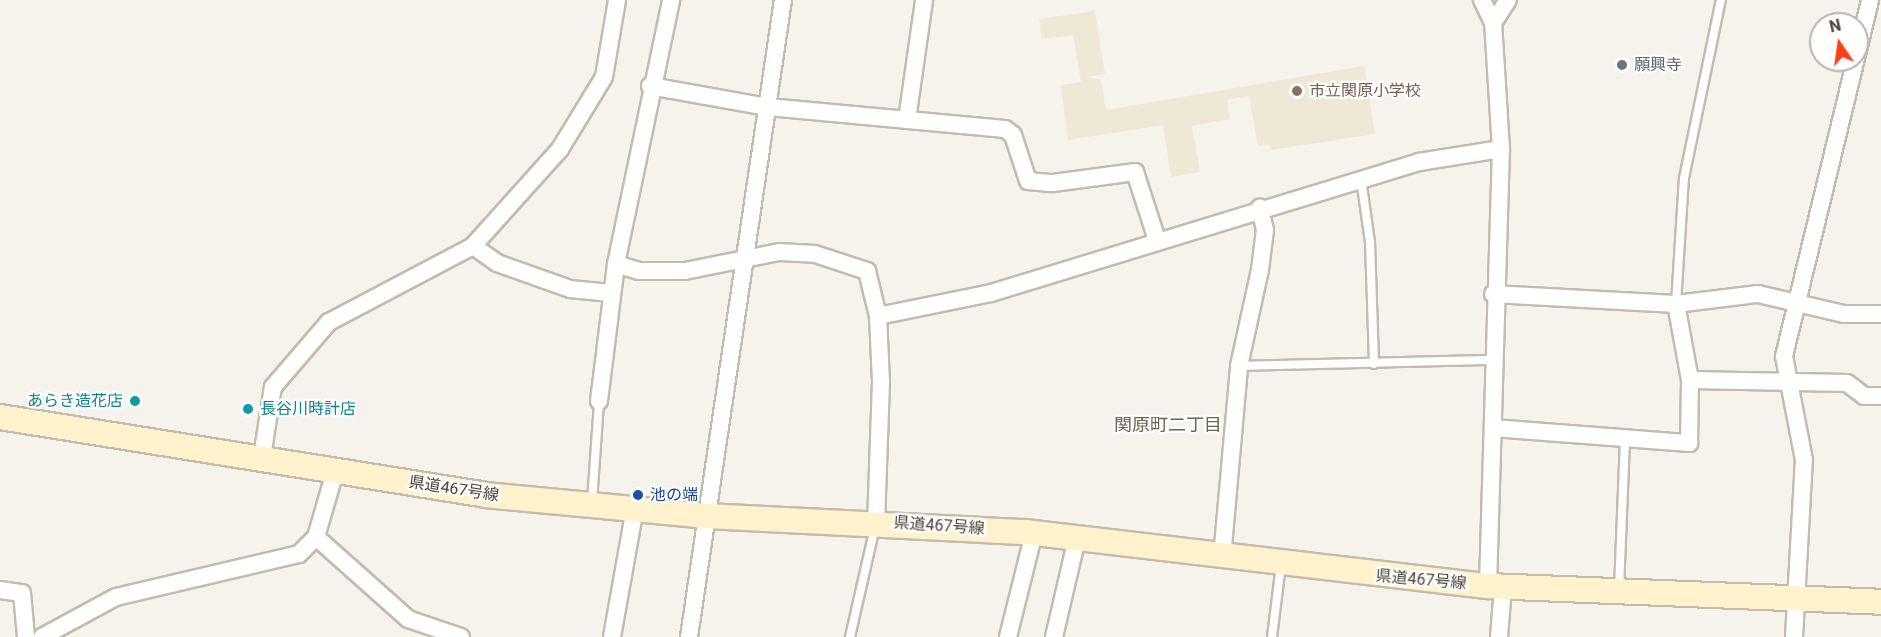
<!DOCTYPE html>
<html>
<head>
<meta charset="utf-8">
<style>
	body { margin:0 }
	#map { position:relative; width:1881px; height:637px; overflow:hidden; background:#f6f3ec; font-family:Roboto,"Noto Sans JP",sans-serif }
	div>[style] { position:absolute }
	.education>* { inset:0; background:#efe8d6 }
	.roads { filter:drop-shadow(2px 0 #c2bbae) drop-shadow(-2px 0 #c2bbae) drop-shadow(0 2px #c2bbae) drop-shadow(0 -2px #c2bbae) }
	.service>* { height:8px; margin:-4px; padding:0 4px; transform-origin:4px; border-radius:4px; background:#fff }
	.minor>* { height:16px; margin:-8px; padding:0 8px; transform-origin:8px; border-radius:8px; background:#fff }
	.secondary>* { height:24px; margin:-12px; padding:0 12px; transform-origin:12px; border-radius:12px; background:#fff3cd }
	.dots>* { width:16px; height:16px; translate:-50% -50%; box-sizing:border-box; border:3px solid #fff; border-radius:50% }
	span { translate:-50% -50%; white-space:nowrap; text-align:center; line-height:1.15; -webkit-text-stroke:4.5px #fff; paint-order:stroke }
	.worship-label { font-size:16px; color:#5b616d }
	.left { translate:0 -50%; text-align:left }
	.education-label { font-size:16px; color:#785e54 }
	.culture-label { font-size:16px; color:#0d838f }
	.right { translate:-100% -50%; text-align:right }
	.street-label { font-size:16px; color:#4b4439 }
	.transit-label { font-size:16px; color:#164399 }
	.neighbourhood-label { font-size:18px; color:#6e6250 }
	.north { position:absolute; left:1809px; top:12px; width:60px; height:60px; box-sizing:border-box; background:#fff; border:2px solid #b7b4b0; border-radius:50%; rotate:347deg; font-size:16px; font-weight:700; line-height:24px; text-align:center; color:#4b4439 }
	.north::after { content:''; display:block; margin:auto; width:21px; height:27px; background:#fc3f1d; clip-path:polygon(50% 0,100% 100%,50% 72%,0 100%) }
</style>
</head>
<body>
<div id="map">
	<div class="education">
		<div style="clip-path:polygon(1095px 11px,1105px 74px,1086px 77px,1101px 79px,1106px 110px,1364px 66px,1375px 134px,1271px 150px,1270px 145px,1258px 146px,1249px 96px,1227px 100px,1230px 119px,1192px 126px,1200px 172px,1171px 177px,1163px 125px,1068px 140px,1061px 85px,1081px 82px,1073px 35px,1042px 39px,1039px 19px)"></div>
	</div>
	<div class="roads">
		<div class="service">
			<div style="left:1361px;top:179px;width:64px;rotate:81.9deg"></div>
			<div style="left:1370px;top:242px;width:122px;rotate:88.1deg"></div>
			<div style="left:1676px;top:304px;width:126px;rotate:-86.4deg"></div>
			<div style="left:1684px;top:178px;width:182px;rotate:-78.3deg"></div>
			<div style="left:1239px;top:366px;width:254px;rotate:-1.4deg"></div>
			<div style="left:592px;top:502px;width:101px;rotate:-86deg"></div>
			<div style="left:1619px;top:589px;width:152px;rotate:-87.7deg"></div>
			<div style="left:850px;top:637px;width:113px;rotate:-77.2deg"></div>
			<div style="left:1272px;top:637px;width:73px;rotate:-82.9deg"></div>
		</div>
		<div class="minor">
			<div style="left:1482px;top:0;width:25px;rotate:64deg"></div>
			<div style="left:650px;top:86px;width:120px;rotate:10.1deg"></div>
			<div style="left:768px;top:107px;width:238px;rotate:5.3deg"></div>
			<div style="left:1005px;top:129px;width:10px;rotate:37deg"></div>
			<div style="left:1013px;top:135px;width:48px;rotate:71.9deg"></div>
			<div style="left:1028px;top:181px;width:25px;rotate:5deg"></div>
			<div style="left:1053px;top:183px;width:83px;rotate:-7.6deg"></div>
			<div style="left:1135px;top:172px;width:71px;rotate:72.1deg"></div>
			<div style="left:907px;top:120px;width:121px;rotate:-81.9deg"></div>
			<div style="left:473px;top:246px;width:29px;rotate:35deg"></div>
			<div style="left:497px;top:263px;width:77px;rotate:19.6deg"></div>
			<div style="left:570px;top:289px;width:41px;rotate:5.6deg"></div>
			<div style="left:616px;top:264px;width:24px;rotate:17deg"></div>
			<div style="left:639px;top:271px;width:46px"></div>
			<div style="left:685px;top:271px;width:96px;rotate:-11.4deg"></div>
			<div style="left:779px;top:252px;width:36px;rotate:3deg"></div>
			<div style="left:815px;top:254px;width:55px;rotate:18.1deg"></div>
			<div style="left:867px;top:271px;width:46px;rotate:76.3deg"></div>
			<div style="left:878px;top:316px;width:65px;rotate:87.4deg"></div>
			<div style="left:881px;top:381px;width:140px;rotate:92deg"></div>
			<div style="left:1493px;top:294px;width:183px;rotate:3.1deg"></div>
			<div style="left:1676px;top:304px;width:83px;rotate:-7deg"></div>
			<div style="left:1758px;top:294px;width:88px;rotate:13.1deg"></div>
			<div style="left:1844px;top:314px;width:37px"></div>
			<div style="left:878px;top:316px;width:115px;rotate:-11.5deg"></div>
			<div style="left:991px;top:293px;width:448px;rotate:-17deg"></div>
			<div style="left:1419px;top:162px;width:83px;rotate:-9deg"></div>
			<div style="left:1690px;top:380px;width:157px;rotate:1.1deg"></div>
			<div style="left:1847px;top:383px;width:21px;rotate:37deg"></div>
			<div style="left:1864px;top:396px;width:17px"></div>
			<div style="left:599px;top:401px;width:138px;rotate:-82.9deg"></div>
			<div style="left:616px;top:264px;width:270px;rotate:-78.2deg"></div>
			<div style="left:1493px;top:428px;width:197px;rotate:4.4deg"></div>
			<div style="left:1689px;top:443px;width:63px;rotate:-89.1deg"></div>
			<div style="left:1690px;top:380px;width:77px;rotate:-100.4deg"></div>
			<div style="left:262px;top:457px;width:71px;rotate:-81.1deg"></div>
			<div style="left:273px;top:387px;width:86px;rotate:-49.3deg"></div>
			<div style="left:329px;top:322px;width:163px;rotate:-27.8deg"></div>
			<div style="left:473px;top:246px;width:130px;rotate:-48.1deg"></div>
			<div style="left:560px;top:149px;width:84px;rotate:-58.6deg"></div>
			<div style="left:604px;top:77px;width:78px;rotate:-80.4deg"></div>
			<div style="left:316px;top:537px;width:123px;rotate:41.7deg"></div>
			<div style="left:408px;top:619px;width:56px;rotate:18.8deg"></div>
			<div style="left:1222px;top:558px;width:193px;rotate:-84.9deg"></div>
			<div style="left:1239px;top:366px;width:98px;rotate:-77.7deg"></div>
			<div style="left:1260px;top:270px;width:40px;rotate:-82.9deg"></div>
			<div style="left:1265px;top:230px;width:23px;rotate:-103deg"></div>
			<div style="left:1488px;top:586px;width:437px;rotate:-88.3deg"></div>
			<div style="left:1501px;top:149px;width:126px;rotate:-93.6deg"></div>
			<div style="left:1493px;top:23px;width:27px;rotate:-57deg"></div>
			<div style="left:0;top:590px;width:22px;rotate:8deg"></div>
			<div style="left:22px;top:593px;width:44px;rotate:84.8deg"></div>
			<div style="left:42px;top:637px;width:84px;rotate:-28.4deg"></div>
			<div style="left:116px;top:597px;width:188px;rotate:-13.2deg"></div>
			<div style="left:299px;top:554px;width:24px;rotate:-45deg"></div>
			<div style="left:316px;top:537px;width:72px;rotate:-73.8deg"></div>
			<div style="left:612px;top:637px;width:131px;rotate:-79.9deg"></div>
			<div style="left:689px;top:637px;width:644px;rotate:-81.61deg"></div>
			<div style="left:1008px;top:637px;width:107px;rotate:-76deg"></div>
			<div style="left:1054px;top:637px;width:102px;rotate:-76.9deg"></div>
			<div style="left:1499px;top:637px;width:50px;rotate:-85.4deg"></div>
			<div style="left:1794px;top:637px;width:177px;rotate:-86.8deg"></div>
			<div style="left:1804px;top:460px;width:106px;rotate:-100.9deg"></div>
			<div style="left:1784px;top:356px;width:366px;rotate:-76.4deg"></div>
		</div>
		<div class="secondary">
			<div style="left:0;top:417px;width:491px;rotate:9.1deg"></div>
			<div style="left:485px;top:495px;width:222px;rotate:5.4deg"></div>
			<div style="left:706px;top:516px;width:320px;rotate:2.9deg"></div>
			<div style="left:1026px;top:532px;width:465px;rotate:6.7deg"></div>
			<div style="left:1488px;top:586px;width:393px;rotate:2.3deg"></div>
		</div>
	</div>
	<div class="dots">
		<div style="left:1622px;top:65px;background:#6b7280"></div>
		<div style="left:1297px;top:91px;background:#8d6e63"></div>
		<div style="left:135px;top:401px;background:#0f9aa8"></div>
		<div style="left:248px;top:409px;background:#0f9aa8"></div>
		<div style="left:638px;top:495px;background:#1a4fb4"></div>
	</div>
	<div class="worship-label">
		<span class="left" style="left:1634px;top:65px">願興寺</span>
	</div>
	<div class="education-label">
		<span class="left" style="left:1309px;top:91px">市立関原小学校</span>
	</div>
	<div class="culture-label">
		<span class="right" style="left:123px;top:401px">あらき造花店</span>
		<span class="left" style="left:260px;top:409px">長谷川時計店</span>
	</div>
	<div class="street-label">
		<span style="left:454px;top:489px;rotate:9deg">県道467号線</span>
		<span style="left:939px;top:526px;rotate:4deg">県道467号線</span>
		<span style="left:1421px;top:580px;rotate:5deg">県道467号線</span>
	</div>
	<div class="transit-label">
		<span class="left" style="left:650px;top:495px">池の端</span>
	</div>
	<div class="neighbourhood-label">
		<span style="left:1168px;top:425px">関原町二丁目</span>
	</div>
	<div class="north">N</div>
</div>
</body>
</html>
